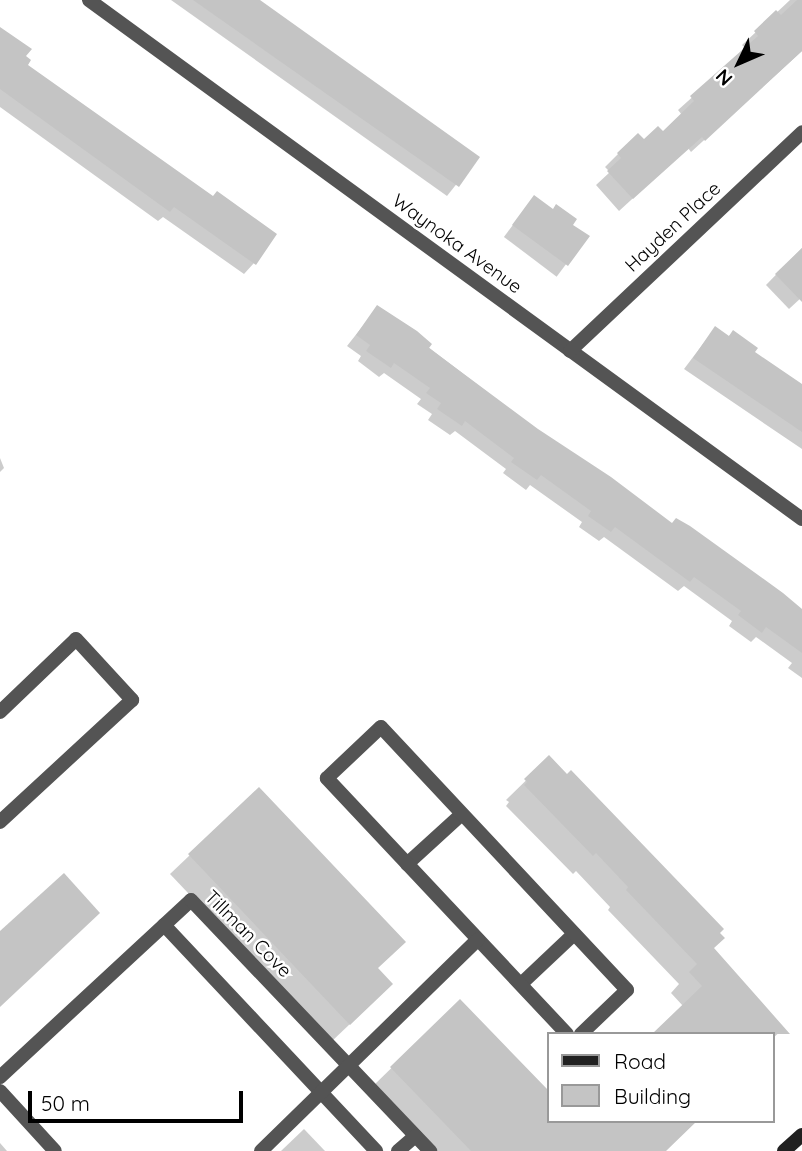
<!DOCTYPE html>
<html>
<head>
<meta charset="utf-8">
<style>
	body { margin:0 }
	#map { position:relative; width:802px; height:1151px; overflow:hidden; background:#fff; font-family:Quicksand,sans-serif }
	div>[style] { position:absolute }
	.shadow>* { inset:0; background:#0003; transform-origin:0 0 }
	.building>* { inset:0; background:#c4c4c4 }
	.minor>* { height:14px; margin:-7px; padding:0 7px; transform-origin:7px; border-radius:7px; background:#545454 }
	.secondary>* { height:14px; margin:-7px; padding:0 7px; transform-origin:7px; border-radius:7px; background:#212121 }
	span { translate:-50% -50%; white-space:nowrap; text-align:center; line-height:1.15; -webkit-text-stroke:5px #fff; paint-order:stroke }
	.street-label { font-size:19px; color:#000 }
	.legend { position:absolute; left:547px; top:1032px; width:228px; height:91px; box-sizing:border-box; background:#fff; border:2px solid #999; margin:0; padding:9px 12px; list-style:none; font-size:21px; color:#000 }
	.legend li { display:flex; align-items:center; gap:14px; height:35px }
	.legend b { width:35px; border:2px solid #999 }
	.north { position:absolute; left:704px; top:28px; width:70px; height:70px; -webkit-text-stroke:5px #fff; paint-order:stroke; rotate:226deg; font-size:19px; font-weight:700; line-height:28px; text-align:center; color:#000 }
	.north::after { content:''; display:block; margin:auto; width:24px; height:32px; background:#000; clip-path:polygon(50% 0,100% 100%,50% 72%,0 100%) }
	.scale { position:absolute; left:28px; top:1091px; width:215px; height:32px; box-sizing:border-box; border:4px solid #000; border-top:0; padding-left:9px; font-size:21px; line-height:24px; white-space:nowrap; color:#000; -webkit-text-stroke:5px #fff; paint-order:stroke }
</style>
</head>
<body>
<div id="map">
	<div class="shadow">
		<div style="clip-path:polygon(171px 0,258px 0,478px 157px,447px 196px)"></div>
		<div style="clip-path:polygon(790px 0,802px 0,802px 51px,691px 152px,688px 148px,619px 211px,596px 185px,610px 172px,605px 167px,618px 154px,663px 133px,682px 115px,678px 110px,746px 49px,742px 45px)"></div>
		<div style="clip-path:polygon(0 29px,24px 56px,25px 65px,254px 263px,244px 274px,163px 217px,158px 221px,0 107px)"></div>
		<div style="left:534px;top:197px;width:66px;height:50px;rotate:37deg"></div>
		<div style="clip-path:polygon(802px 248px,802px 297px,789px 309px,766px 285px)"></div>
		<div style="clip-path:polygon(377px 308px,537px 430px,802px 617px,802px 678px,788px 668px,792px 663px,756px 637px,751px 642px,729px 626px,732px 621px,684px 586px,678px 591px,604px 537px,599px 541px,579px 527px,582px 522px,530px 485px,526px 490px,503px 473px,506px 469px,455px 431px,450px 435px,428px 420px,432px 414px,417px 404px,421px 399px,384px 373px,379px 377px,358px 361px,361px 356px,347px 346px)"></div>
		<div style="clip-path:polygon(715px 328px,728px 337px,733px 332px,753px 352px,802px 389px,802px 449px,684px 369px)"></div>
		<div style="clip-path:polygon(0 458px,4px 468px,0 472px)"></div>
		<div style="clip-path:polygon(549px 758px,783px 1029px,772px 1039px,772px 1034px,683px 1006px,671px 993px,679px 984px,608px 910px,610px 907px,576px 871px,573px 874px,506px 806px,509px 802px,506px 800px)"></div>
		<div style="clip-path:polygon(190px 855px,376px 968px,372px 1003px,330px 1043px,170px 874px)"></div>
		<div style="clip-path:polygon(460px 1001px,548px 1093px,548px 1121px,664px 1151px,433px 1151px,372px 1087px)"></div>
		<div style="clip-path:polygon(304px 1129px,325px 1151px,281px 1151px)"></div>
		<div style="clip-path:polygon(0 1143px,7px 1151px,0 1151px)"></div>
	</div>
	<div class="building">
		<div style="clip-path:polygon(193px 0,260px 0,480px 157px,459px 187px)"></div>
		<div style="clip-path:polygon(797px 0,802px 0,802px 51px,705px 141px,702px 137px,633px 199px,607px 171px,621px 158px,617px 153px,638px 133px,644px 139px,658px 126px,663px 131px,694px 101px,690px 96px,758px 36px,754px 31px,776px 10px,781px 15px)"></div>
		<div style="clip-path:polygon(0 27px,32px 49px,26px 56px,31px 60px,28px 65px,213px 196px,217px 191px,277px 234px,256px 265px,174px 207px,170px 212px,0 89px)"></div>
		<div style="clip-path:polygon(534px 195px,553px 209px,556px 204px,577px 219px,573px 225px,590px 236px,568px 266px,512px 225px)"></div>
		<div style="clip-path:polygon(802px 248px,802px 302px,775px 274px)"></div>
		<div style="clip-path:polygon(377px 305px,417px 331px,432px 344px,429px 348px,538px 429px,611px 477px,672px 523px,676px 518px,690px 526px,783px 593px,802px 609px,802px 653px,766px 627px,762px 633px,738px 615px,741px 611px,694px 577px,690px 582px,615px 527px,611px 532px,588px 516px,591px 511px,541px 475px,537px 480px,511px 462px,514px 458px,465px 421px,462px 426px,437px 409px,441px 403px,426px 393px,430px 388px,394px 363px,391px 368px,366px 351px,370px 345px,356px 335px)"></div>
		<div style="clip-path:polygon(715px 326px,729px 336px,733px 330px,758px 348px,755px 352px,802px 384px,802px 432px,693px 358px)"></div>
		<div style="clip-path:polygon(549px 755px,567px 774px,571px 770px,724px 929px,720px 933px,725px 938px,714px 948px,790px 1034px,652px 1034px,702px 986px,689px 972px,697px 964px,626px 890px,628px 887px,596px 853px,593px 856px,524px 785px,527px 782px,524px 779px)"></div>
		<div style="clip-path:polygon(259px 787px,406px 942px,378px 968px,393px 984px,350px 1025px,188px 854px)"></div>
		<div style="clip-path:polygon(64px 873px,100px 913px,0 1007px,0 931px)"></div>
		<div style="clip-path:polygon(460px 999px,548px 1090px,548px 1121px,697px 1121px,666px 1151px,471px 1151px,390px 1067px)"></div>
	</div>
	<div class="minor">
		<div style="left:89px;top:0;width:882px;rotate:36.05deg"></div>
		<div style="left:570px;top:351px;width:319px;rotate:-43.3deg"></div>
		<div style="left:0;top:712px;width:105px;rotate:-43.8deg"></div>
		<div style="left:76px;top:639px;width:83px;rotate:47.4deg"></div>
		<div style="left:132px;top:700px;width:180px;rotate:137.3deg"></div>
		<div style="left:407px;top:864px;width:74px;rotate:-42.3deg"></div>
		<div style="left:164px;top:925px;width:310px;rotate:46.8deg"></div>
		<div style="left:521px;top:984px;width:73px;rotate:-43.3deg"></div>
		<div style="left:567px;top:1034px;width:351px;rotate:-133.2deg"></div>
		<div style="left:327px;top:778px;width:74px;rotate:-43.4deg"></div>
		<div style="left:381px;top:727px;width:360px;rotate:46.9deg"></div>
		<div style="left:627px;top:990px;width:64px;rotate:136.3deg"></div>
		<div style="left:0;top:1077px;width:260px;rotate:-42.8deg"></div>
		<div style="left:191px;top:900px;width:347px;rotate:46.4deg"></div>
		<div style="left:0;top:1091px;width:81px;rotate:47.5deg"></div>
		<div style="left:261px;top:1151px;width:303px;rotate:-44.3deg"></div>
		<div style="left:398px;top:1151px;width:23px;rotate:-41deg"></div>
	</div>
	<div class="secondary">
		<div style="left:784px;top:1151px;width:24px;rotate:-42deg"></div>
	</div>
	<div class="street-label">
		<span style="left:673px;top:227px;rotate:-43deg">Hayden Place</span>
		<span style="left:457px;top:244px;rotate:36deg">Waynoka Avenue</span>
		<span style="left:248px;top:934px;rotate:45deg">Tillman Cove</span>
	</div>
	<ul class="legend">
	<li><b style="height:9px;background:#212121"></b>Road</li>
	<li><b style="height:19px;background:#c4c4c4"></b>Building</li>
	</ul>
	<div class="north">N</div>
	<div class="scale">50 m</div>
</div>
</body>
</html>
